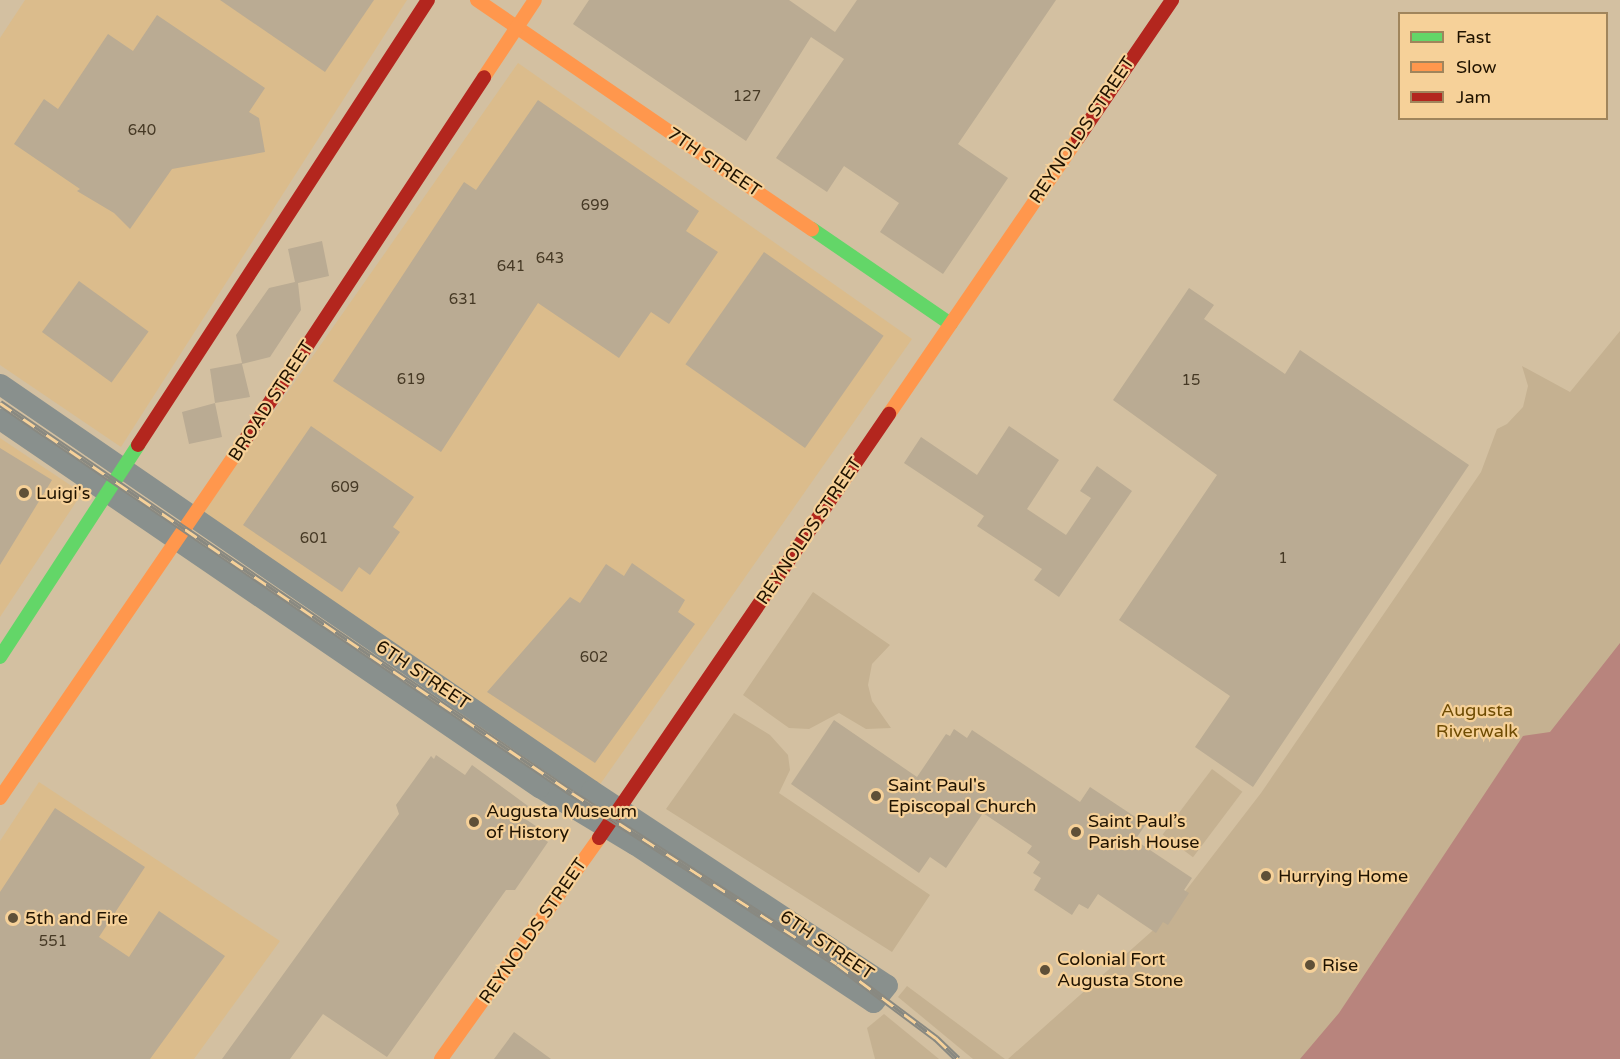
<!DOCTYPE html>
<html>
<head>
<meta charset="utf-8">
<style>
	body { margin:0 }
	#map { position:relative; width:1620px; height:1059px; overflow:hidden; background:#d3c0a1; font-family:"Varela Round",sans-serif }
	div>[style] { position:absolute }
	.built>* { inset:0; background:#dbbc8c; transform-origin:0 0 }
	.green>* { inset:0; background:#c5b191; transform-origin:0 0 }
	.water>* { inset:0; background:#b8847d }
	.building>* { inset:0; background:#baab93; transform-origin:0 0 }
	.street>* { height:21px; margin:-10.5px; padding:0 10.5px; transform-origin:10.5px; border-radius:10.5px; background:#89908d }
	.fast>* { height:14px; margin:-7px; padding:0 7px; transform-origin:7px; border-radius:7px; background:#63d668 }
	.slow>* { height:14px; margin:-7px; padding:0 7px; transform-origin:7px; border-radius:7px; background:#ff974d }
	.jam>* { height:14px; margin:-7px; padding:0 7px; transform-origin:7px; border-radius:7px; background:#b3261e }
	.rail>* { height:7px; margin-top:-3.5px; transform-origin:0; background:repeating-linear-gradient(90deg,#f6d199 0 14px,#898981 0 28px); box-sizing:border-box; border-block:2px solid #898981 }
	.dots>* { width:16px; height:16px; translate:-50% -50%; box-sizing:border-box; border:3px solid #f6d199; border-radius:50% }
	span { translate:-50% -50%; white-space:nowrap; text-align:center; line-height:1.15; -webkit-text-stroke:4.5px #f6d199; paint-order:stroke }
	.number-label { font-size:15px; color:#463925 }
	.number-label span { -webkit-text-stroke-width:0 }
	.street-label { font-size:18px; color:#201300 }
	.poi-label { font-size:18px; color:#201300 }
	.left { translate:0 -50%; text-align:left }
	.park-label { font-size:18px; color:#6f4c03 }
	.legend { position:absolute; left:1398px; top:12px; width:210px; height:108px; box-sizing:border-box; background:#f6d199; border:2px solid #a0855c; margin:0; padding:8px 10px; list-style:none; font-size:18px; color:#201300 }
	.legend li { display:flex; align-items:center; gap:12px; height:30px }
	.legend b { width:30px; border:2px solid #a0855c }
</style>
</head>
<body>
<div id="map">
	<div class="built">
		<div style="clip-path:polygon(25px 0,407px 0,121px 447px,0 365px,0 38px)"></div>
		<div style="left:518px;top:63px;width:481px;height:549px;rotate:35deg"></div>
		<div style="clip-path:polygon(0 438px,82px 493px,0 617px)"></div>
		<div style="clip-path:polygon(39px 782px,280px 941px,194px 1059px,0 1059px,0 841px)"></div>
	</div>
	<div class="green">
		<div style="clip-path:polygon(1620px 331px,1620px 761px,1398px 1059px,1008px 1059px,1160px 924px,1261px 793px,1481px 472px,1497px 429px,1507px 424px,1523px 407px,1528px 386px,1522px 366px,1570px 392px)"></div>
		<div style="clip-path:polygon(813px 592px,890px 645px,872px 664px,868px 685px,872px 701px,891px 728px,866px 729px,839px 713px,809px 729px,789px 728px,743px 695px)"></div>
		<div style="clip-path:polygon(734px 713px,770px 735px,788px 755px,790px 770px,779px 793px,930px 895px,892px 952px,666px 809px)"></div>
		<div style="left:1212px;top:769px;width:38px;height:82px;rotate:37deg"></div>
		<div style="clip-path:polygon(907px 986px,1005px 1059px,973px 1059px,898px 997px)"></div>
		<div style="clip-path:polygon(884px 1014px,939px 1059px,875px 1059px,867px 1028px)"></div>
	</div>
	<div class="water">
		<div style="clip-path:polygon(1620px 643px,1620px 1059px,1300px 1059px,1339px 1013px,1523px 736px,1550px 732px)"></div>
	</div>
	<div class="building">
		<div style="clip-path:polygon(220px 0,374px 0,325px 72px)"></div>
		<div style="clip-path:polygon(589px 0,789px 0,835px 32px,857px 0,1056px 0,958px 144px,1008px 178px,943px 274px,880px 232px,899px 203px,844px 166px,827px 192px,776px 158px,844px 59px,811px 37px,746px 141px,573px 24px)"></div>
		<div style="clip-path:polygon(157px 15px,265px 88px,249px 112px,259px 118px,265px 152px,172px 169px,130px 229px,114px 213px,77px 191px,80px 189px,14px 144px,44px 99px,58px 109px,108px 34px,133px 51px)"></div>
		<div style="clip-path:polygon(538px 100px,699px 211px,686px 231px,718px 252px,669px 324px,651px 312px,619px 358px,538px 303px,441px 452px,333px 381px,464px 182px,476px 190px)"></div>
		<div style="clip-path:polygon(322px 241px,329px 276px,298px 283px,301px 310px,270px 357px,242px 364px,250px 397px,215px 403px,222px 437px,189px 444px,182px 412px,215px 403px,210px 369px,242px 363px,236px 335px,269px 288px,295px 282px,288px 249px)"></div>
		<div style="left:764px;top:252px;width:146px;height:137px;rotate:35deg"></div>
		<div style="left:79px;top:281px;width:86px;height:63px;rotate:36deg"></div>
		<div style="clip-path:polygon(1189px 288px,1214px 305px,1204px 319px,1285px 374px,1300px 350px,1469px 465px,1253px 787px,1195px 747px,1230px 696px,1119px 620px,1217px 475px,1113px 400px)"></div>
		<div style="clip-path:polygon(311px 426px,414px 497px,393px 527px,400px 532px,370px 575px,359px 567px,342px 592px,243px 525px)"></div>
		<div style="clip-path:polygon(1009px 426px,1059px 460px,1027px 509px,1066px 535px,1091px 498px,1080px 491px,1097px 466px,1132px 491px,1059px 597px,1034px 580px,1042px 569px,977px 526px,984px 516px,904px 463px,921px 437px,977px 475px)"></div>
		<div style="clip-path:polygon(0 448px,52px 480px,0 565px)"></div>
		<div style="clip-path:polygon(632px 563px,685px 600px,678px 612px,695px 624px,595px 763px,487px 692px,570px 597px,580px 603px,606px 564px,624px 576px)"></div>
		<div style="clip-path:polygon(834px 720px,917px 777px,946px 734px,950px 736px,954px 729px,967px 738px,972px 730px,1080px 802px,1090px 787px,1146px 824px,1135px 840px,1192px 878px,1184px 890px,1189px 893px,1168px 925px,1163px 922px,1156px 933px,1098px 894px,1088px 909px,1079px 904px,1072px 915px,1034px 890px,1041px 878px,1033px 873px,1040px 862px,1027px 853px,1032px 846px,983px 813px,946px 868px,930px 857px,919px 873px,791px 784px)"></div>
		<div style="clip-path:polygon(436px 755px,465px 775px,472px 765px,528px 806px,521px 816px,549px 835px,545px 840px,548px 842px,515px 890px,506px 890px,387px 1057px,323px 1014px,290px 1059px,222px 1059px,399px 814px,396px 805px,431px 756px,434px 759px)"></div>
		<div style="clip-path:polygon(55px 808px,145px 867px,99px 937px,129px 957px,159px 911px,225px 956px,150px 1059px,0 1059px,0 892px)"></div>
		<div style="clip-path:polygon(514px 1032px,551px 1059px,494px 1059px)"></div>
	</div>
	<div class="street">
		<div style="left:0;top:384px;width:717px;rotate:34.49deg"></div>
		<div style="left:591px;top:790px;width:354px;rotate:33.4deg"></div>
		<div style="left:887px;top:985px;width:22px;rotate:129deg"></div>
		<div style="left:873px;top:1002px;width:287px;rotate:-146.5deg"></div>
		<div style="left:634px;top:844px;width:111px;rotate:-149deg"></div>
		<div style="left:539px;top:787px;width:653px;rotate:-145.68deg"></div>
	</div>
	<div class="fast">
		<div style="left:812px;top:229px;width:168px;rotate:34.4deg"></div>
		<div style="left:0;top:657px;width:253px;rotate:-56.9deg"></div>
	</div>
	<div class="slow">
		<div style="left:477px;top:0;width:406px;rotate:34.4deg"></div>
		<div style="left:484px;top:77px;width:92px;rotate:-56.5deg"></div>
		<div style="left:889px;top:414px;width:335px;rotate:-55.6deg"></div>
		<div style="left:0;top:798px;width:430px;rotate:-55.6deg"></div>
		<div style="left:441px;top:1059px;width:272px;rotate:-54.4deg"></div>
	</div>
	<div class="jam">
		<div style="left:1078px;top:138px;width:167px;rotate:-55.7deg"></div>
		<div style="left:243px;top:443px;width:438px;rotate:-56.6deg"></div>
		<div style="left:138px;top:445px;width:531px;rotate:-56.91deg"></div>
		<div style="left:599px;top:838px;width:514px;rotate:-55.63deg"></div>
	</div>
	<div class="rail">
		<div style="left:0;top:403px;width:692px;rotate:34.29deg"></div>
		<div style="left:572px;top:793px;width:315px;rotate:32.8deg"></div>
		<div style="left:837px;top:964px;width:124px;rotate:36.8deg"></div>
		<div style="left:936px;top:1038px;width:30px;rotate:44deg"></div>
	</div>
	<div class="dots">
		<div style="left:24px;top:493px;background:#5f5038"></div>
		<div style="left:876px;top:796px;background:#5f5038"></div>
		<div style="left:474px;top:822px;background:#5f5038"></div>
		<div style="left:1076px;top:832px;background:#5f5038"></div>
		<div style="left:1266px;top:876px;background:#5f5038"></div>
		<div style="left:13px;top:918px;background:#5f5038"></div>
		<div style="left:1310px;top:965px;background:#5f5038"></div>
		<div style="left:1045px;top:970px;background:#5f5038"></div>
	</div>
	<div class="number-label">
		<span style="left:747px;top:97px">127</span>
		<span style="left:142px;top:131px">640</span>
		<span style="left:595px;top:206px">699</span>
		<span style="left:550px;top:259px">643</span>
		<span style="left:511px;top:267px">641</span>
		<span style="left:463px;top:300px">631</span>
		<span style="left:411px;top:380px">619</span>
		<span style="left:1191px;top:381px">15</span>
		<span style="left:345px;top:488px">609</span>
		<span style="left:314px;top:539px">601</span>
		<span style="left:1283px;top:559px">1</span>
		<span style="left:594px;top:658px">602</span>
		<span style="left:53px;top:942px">551</span>
	</div>
	<div class="street-label">
		<span style="left:1082px;top:130px;rotate:-56deg">REYNOLDS STREET</span>
		<span style="left:714px;top:162px;rotate:34deg">7TH STREET</span>
		<span style="left:271px;top:401px;rotate:-57deg">BROAD STREET</span>
		<span style="left:809px;top:531px;rotate:-56deg">REYNOLDS STREET</span>
		<span style="left:423px;top:675px;rotate:34deg">6TH STREET</span>
		<span style="left:533px;top:931px;rotate:-55deg">REYNOLDS STREET</span>
		<span style="left:827px;top:945px;rotate:34deg">6TH STREET</span>
	</div>
	<div class="poi-label">
		<span class="left" style="left:36px;top:493px">Luigi's</span>
		<span class="left" style="left:888px;top:796px">Saint Paul's<br>Episcopal Church</span>
		<span class="left" style="left:486px;top:822px">Augusta Museum<br>of History</span>
		<span class="left" style="left:1088px;top:832px">Saint Paul’s<br>Parish House</span>
		<span class="left" style="left:1278px;top:876px">Hurrying Home</span>
		<span class="left" style="left:25px;top:918px">5th and Fire</span>
		<span class="left" style="left:1057px;top:970px">Colonial Fort<br>Augusta Stone</span>
		<span class="left" style="left:1322px;top:965px">Rise</span>
	</div>
	<div class="park-label">
		<span style="left:1477px;top:721px">Augusta<br>Riverwalk</span>
	</div>
	<ul class="legend">
	<li><b style="height:8px;background:#63d668"></b>Fast</li>
	<li><b style="height:8px;background:#ff974d"></b>Slow</li>
	<li><b style="height:8px;background:#b3261e"></b>Jam</li>
	</ul>
</div>
</body>
</html>
